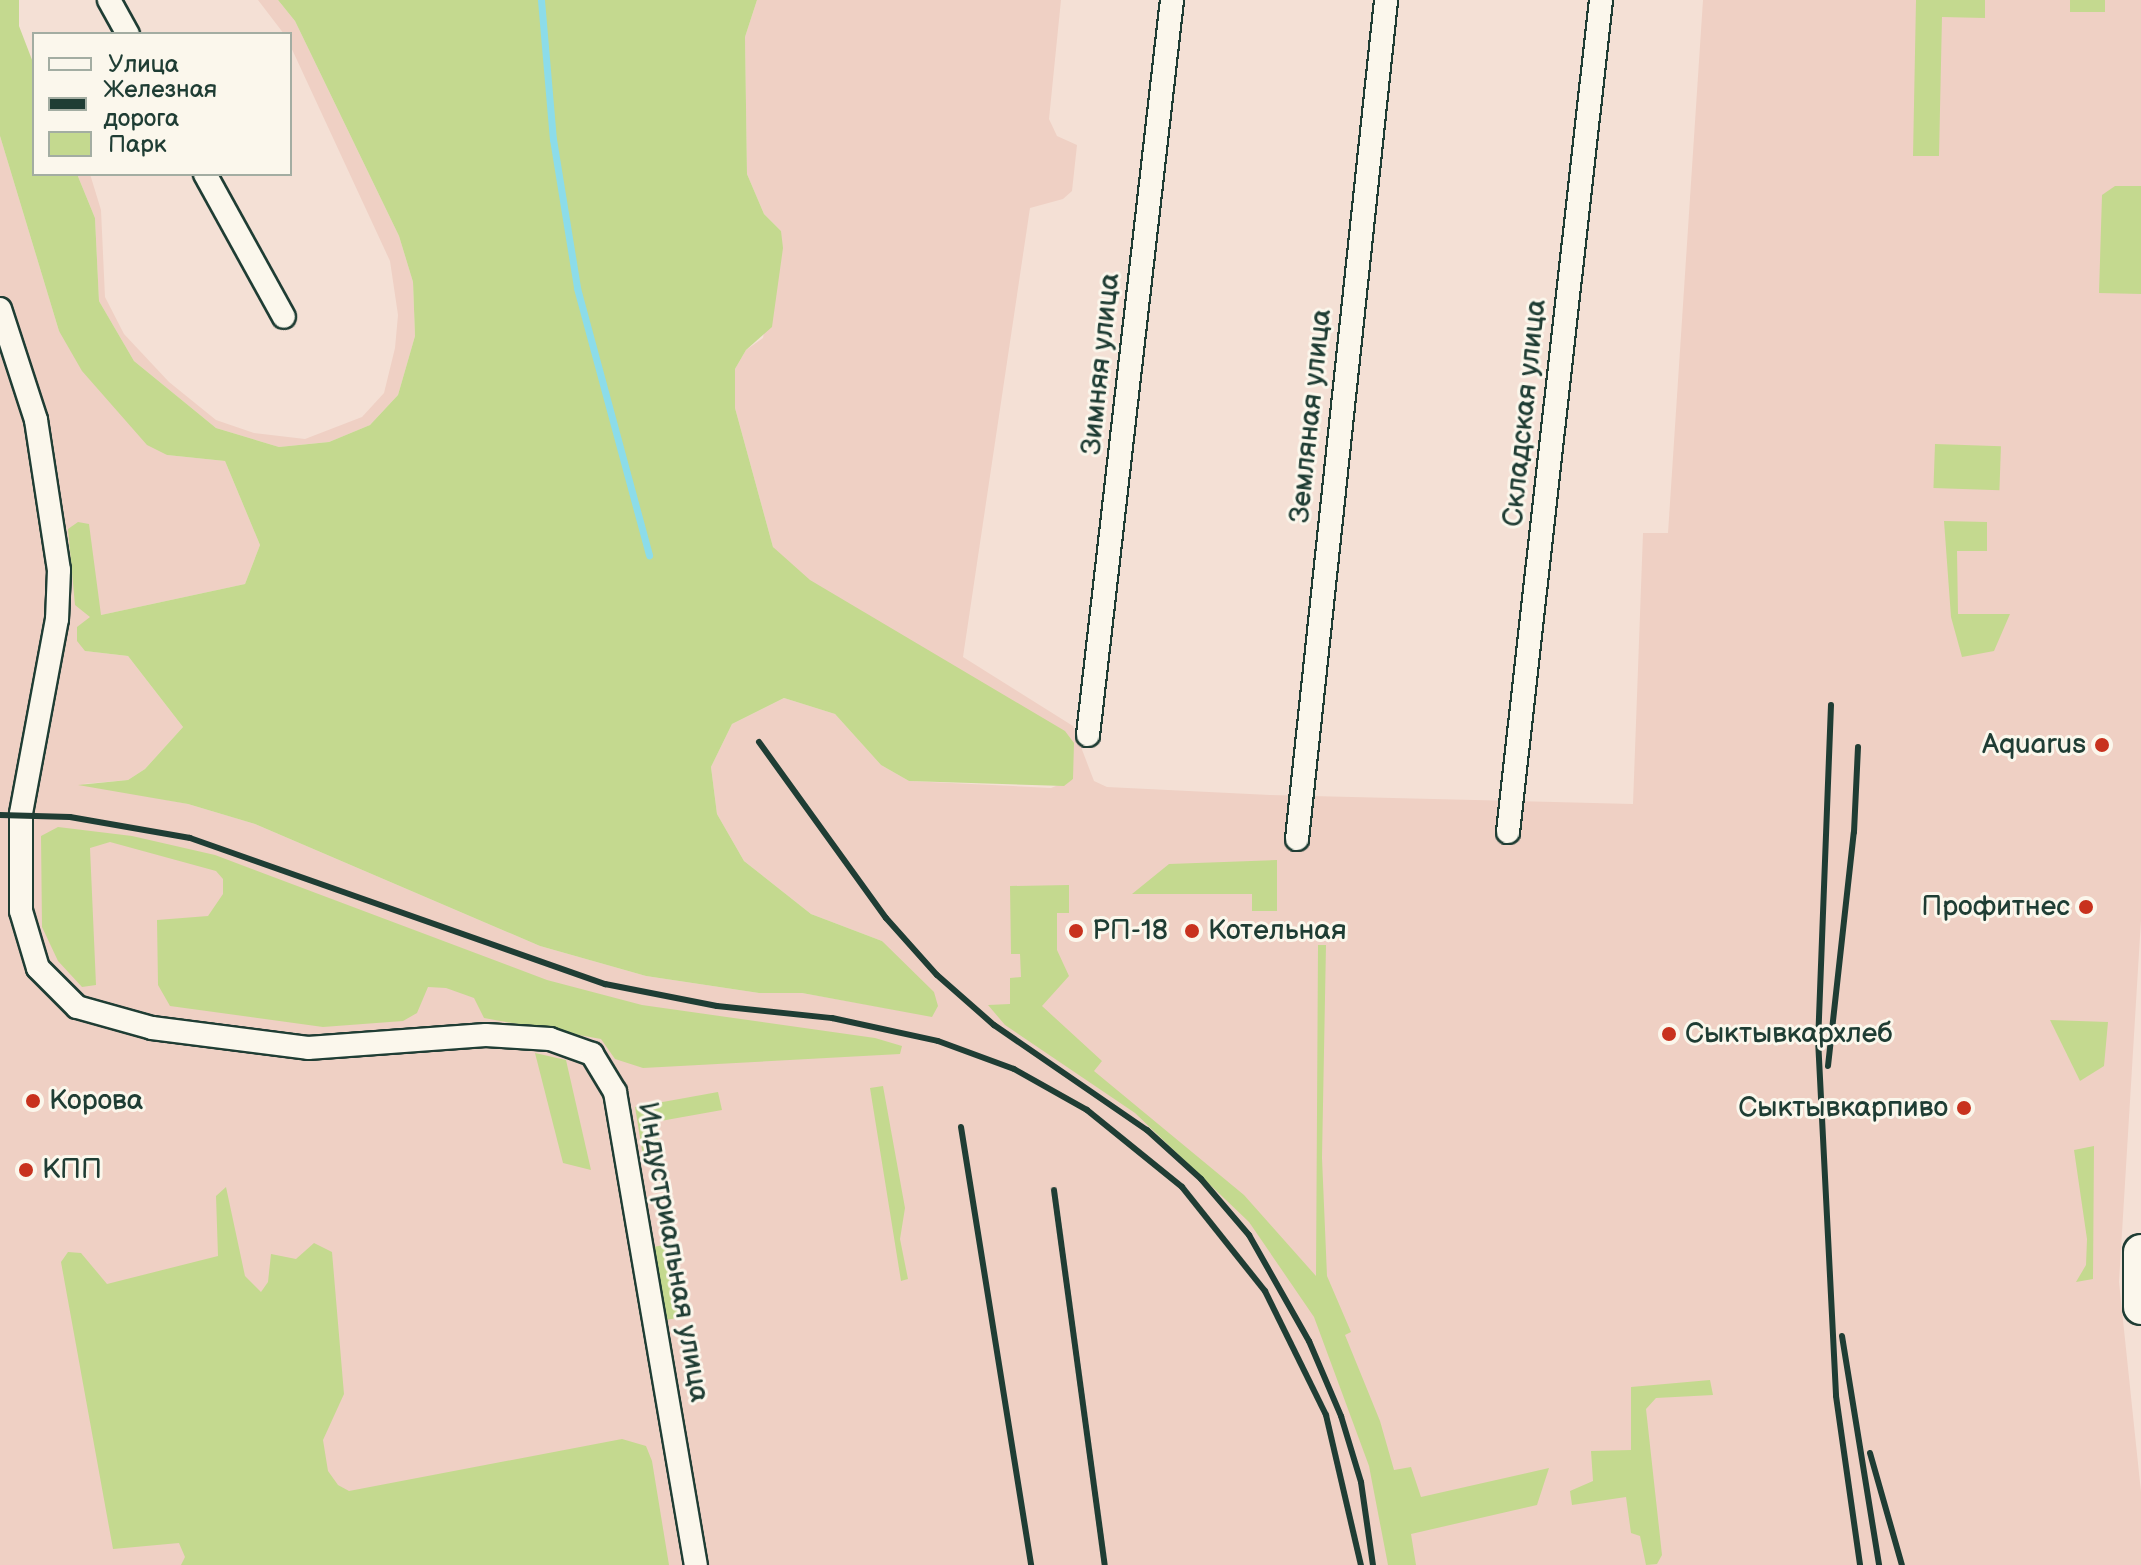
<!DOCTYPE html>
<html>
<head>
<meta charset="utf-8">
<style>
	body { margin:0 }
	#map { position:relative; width:2141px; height:1565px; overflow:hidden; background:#f4e0d5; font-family:"Balsamiq Sans",sans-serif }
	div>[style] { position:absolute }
	.built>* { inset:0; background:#efd0c4 }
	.green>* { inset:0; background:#c4d98f; transform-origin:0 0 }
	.stream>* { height:7px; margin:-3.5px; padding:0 3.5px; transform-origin:3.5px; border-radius:3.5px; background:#8cdce9 }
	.roads { filter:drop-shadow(2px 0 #1f3d34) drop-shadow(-2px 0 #1f3d34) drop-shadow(0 2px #1f3d34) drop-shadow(0 -2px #1f3d34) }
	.street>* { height:22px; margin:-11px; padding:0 11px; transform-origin:11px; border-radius:11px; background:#fbf7ec }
	.primary>* { height:34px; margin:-17px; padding:0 17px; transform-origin:17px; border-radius:17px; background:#fbf7ec }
	.rail>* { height:6px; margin:-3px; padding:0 3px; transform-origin:3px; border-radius:3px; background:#1f3d34 }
	.dots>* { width:22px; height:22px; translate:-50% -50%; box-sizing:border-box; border:4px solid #fbf7ec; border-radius:50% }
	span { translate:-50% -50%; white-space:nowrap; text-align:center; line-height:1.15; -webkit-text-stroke:6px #fbf7ec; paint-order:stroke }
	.street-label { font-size:28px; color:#1f3d34 }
	.poi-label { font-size:28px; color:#1f3d34 }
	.right { translate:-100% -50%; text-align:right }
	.left { translate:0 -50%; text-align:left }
	.legend { position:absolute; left:32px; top:32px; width:260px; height:144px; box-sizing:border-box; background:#fbf7ec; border:2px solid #a3ada2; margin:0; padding:10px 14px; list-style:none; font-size:24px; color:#1f3d34 }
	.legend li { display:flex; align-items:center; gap:16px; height:40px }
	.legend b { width:40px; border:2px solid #a3ada2 }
</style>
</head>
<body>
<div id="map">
	<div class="built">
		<div style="clip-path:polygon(258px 0,278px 0,295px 21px,399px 236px,413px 282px,415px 336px,398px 395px,370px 425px,329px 442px,279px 447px,216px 428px,134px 361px,99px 301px,95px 218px,77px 174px,90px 174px,101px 210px,105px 297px,124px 334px,169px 382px,216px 420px,254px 433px,305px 439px,362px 417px,384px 393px,395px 348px,398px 315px,390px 261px,290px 45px,290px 34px,284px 34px)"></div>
		<div style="clip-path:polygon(757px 0,1061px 0,1049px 119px,1057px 136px,1077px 145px,1072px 191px,1063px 199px,1030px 208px,963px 657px,1073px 726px,1094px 781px,1107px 787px,1270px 795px,1633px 804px,1643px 533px,1668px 533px,1703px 0,2141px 0,2141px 920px,2119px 1282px,2141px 1492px,2141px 1565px,0 1565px,0 136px,59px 331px,167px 455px,225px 461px,260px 545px,245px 584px,92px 617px,85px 651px,128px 656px,183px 727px,145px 769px,128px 780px,83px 784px,188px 804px,255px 824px,540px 946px,646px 976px,759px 993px,802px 993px,931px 1016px,882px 941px,811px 914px,744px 861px,717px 814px,711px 767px,732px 724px,784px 698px,835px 714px,881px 765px,909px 781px,1051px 788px,1073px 779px,783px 561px,773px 547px,735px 408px,735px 369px,746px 350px,763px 338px,781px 231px,764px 214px,747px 174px,745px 37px)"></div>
	</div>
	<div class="green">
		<div style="clip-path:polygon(0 0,19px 0,19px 26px,34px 65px,34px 174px,77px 174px,95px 218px,99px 301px,134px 361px,216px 428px,279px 447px,329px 442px,370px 425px,398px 395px,415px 336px,413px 282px,399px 236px,295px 21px,278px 0,757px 0,745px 37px,747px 174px,764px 214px,781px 231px,783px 248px,772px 327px,746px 350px,735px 369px,735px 408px,773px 547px,810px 580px,1065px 731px,1074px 743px,1073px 779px,1064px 786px,909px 781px,881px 765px,835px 714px,784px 698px,732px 724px,711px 767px,717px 814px,744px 861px,811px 914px,882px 941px,934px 992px,938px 1006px,932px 1017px,802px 993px,759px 993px,646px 976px,540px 946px,255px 824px,188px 804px,78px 785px,128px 780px,145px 769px,183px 727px,128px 656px,85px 651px,77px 641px,77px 627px,90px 617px,75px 605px,68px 529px,78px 522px,89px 524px,101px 615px,245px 584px,260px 545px,225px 461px,167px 455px,147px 445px,82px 371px,59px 331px,0 136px)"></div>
		<div style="clip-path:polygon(1916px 0,1985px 0,1985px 18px,1942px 17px,1939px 156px,1913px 156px)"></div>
		<div style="left:2070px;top:0;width:35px;height:12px"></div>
		<div style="clip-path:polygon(2115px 186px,2141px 186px,2141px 294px,2099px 293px,2102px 195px)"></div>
		<div style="left:1935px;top:444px;width:66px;height:44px;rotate:2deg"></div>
		<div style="clip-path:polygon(1944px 521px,1987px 522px,1987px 551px,1957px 551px,1958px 614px,2010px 614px,1994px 651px,1962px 657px,1951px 617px)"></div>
		<div style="clip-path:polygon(58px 827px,132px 836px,215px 855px,547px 980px,642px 1005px,875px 1038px,902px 1046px,900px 1054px,643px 1068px,615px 1059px,601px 1039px,484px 1018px,474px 998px,446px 988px,428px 987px,417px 1013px,403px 1021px,323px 1027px,170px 1006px,158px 985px,157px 920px,208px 916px,223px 894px,223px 879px,216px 871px,110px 842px,90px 848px,96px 985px,82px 987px,58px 961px,42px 927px,41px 836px)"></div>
		<div style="clip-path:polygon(1277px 860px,1277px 911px,1252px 911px,1252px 894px,1132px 894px,1169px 864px)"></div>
		<div style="clip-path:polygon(1069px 885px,1069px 913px,1057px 913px,1057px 950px,1069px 976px,1042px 1006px,1102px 1061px,1094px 1071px,1244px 1195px,1316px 1276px,1318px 945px,1326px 945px,1322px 1158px,1327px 1276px,1351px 1332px,1345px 1335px,1380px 1421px,1394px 1470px,1411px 1467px,1421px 1497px,1549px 1468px,1537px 1505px,1411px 1534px,1416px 1565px,1388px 1565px,1369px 1466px,1314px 1317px,1249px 1222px,1135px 1113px,1005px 1025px,988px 1005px,1010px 1004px,1010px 978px,1021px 977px,1020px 954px,1011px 954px,1010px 886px)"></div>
		<div style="clip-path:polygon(2050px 1020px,2108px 1022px,2104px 1066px,2080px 1081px)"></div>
		<div style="clip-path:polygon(535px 1053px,566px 1060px,591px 1170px,563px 1163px)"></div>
		<div style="clip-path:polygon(883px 1086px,905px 1208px,900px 1239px,908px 1279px,901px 1281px,870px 1088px)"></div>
		<div style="clip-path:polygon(718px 1092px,722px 1110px,655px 1122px,661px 1160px,644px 1162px,635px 1107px)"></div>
		<div style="clip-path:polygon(2094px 1146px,2093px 1279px,2076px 1282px,2086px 1265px,2087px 1239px,2074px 1150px)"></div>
		<div style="clip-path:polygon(226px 1187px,245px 1276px,261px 1292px,268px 1282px,271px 1254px,296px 1259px,314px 1243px,332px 1252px,344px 1394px,323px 1440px,328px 1471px,338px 1485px,349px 1491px,622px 1439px,646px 1446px,652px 1461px,669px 1565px,181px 1565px,185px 1557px,179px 1543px,113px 1549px,61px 1262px,68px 1252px,81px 1253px,107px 1284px,218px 1256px,216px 1196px)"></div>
		<div style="left:670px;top:1244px;width:74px;height:16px;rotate:80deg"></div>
		<div style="clip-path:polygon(1710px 1380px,1713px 1395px,1656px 1398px,1646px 1409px,1662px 1555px,1657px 1564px,1646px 1565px,1640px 1536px,1631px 1533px,1626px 1497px,1572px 1505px,1570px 1491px,1593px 1481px,1591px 1451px,1631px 1450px,1631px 1387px)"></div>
	</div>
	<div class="stream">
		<div style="left:541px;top:0;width:140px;rotate:85.1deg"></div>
		<div style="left:553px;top:139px;width:151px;rotate:80.8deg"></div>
		<div style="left:577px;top:288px;width:277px;rotate:74.9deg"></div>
	</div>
	<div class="roads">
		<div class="street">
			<div style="left:109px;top:0;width:39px;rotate:61deg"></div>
			<div style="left:205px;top:174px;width:163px;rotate:61.1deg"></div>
			<div style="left:0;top:309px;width:117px;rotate:72deg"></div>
			<div style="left:36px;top:420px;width:152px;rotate:81.3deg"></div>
			<div style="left:59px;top:570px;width:49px;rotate:92.3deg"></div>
			<div style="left:57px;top:619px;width:198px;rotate:100.5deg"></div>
			<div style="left:21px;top:814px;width:97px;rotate:90deg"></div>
			<div style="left:21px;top:911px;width:59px;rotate:73.4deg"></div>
			<div style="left:38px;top:968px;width:55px;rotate:45deg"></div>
			<div style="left:77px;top:1007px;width:78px;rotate:15.6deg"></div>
			<div style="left:152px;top:1028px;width:157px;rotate:7.3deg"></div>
			<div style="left:308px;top:1048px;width:178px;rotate:-4.2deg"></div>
			<div style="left:486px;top:1035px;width:64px;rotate:3.6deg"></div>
			<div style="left:550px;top:1039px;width:45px;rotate:19.7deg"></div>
			<div style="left:592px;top:1054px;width:44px;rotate:58.8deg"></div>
			<div style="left:615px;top:1092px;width:480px;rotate:80.3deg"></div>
			<div style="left:1088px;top:735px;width:740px;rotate:-83.48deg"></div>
			<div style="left:1508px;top:832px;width:837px;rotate:-83.62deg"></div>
			<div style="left:1297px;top:839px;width:844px;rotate:-83.94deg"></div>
		</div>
		<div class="primary">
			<div style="left:2141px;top:1252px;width:55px;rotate:90deg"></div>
		</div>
	</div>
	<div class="rail">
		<div style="left:1831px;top:705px;width:334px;rotate:92.2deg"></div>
		<div style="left:1818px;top:1039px;width:357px;rotate:87.1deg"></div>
		<div style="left:1836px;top:1396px;width:171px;rotate:81.9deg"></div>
		<div style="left:759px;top:742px;width:217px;rotate:54.2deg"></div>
		<div style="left:886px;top:918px;width:76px;rotate:48.2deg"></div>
		<div style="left:937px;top:975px;width:76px;rotate:41.3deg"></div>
		<div style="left:994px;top:1025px;width:186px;rotate:34.5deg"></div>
		<div style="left:1147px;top:1130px;width:73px;rotate:42.2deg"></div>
		<div style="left:1201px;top:1179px;width:74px;rotate:49.4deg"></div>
		<div style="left:1249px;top:1235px;width:122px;rotate:60.5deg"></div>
		<div style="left:1309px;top:1341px;width:82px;rotate:66.9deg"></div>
		<div style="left:1341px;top:1416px;width:69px;rotate:73.1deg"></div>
		<div style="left:1361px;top:1482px;width:84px;rotate:81.8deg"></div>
		<div style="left:0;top:815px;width:70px;rotate:1.6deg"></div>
		<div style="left:70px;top:817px;width:122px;rotate:9.9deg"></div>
		<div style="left:190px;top:838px;width:440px;rotate:19.4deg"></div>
		<div style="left:605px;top:984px;width:114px;rotate:11.1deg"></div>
		<div style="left:717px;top:1006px;width:116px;rotate:6deg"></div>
		<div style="left:832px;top:1018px;width:108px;rotate:12.2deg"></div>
		<div style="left:938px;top:1041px;width:81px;rotate:20.2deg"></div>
		<div style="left:1014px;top:1069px;width:84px;rotate:29.3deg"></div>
		<div style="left:1087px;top:1110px;width:122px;rotate:39deg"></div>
		<div style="left:1182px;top:1187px;width:133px;rotate:51.4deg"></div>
		<div style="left:1265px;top:1291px;width:138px;rotate:63.8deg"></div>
		<div style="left:1326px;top:1415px;width:154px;rotate:76.9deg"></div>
		<div style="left:1828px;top:1066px;width:235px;rotate:-83.7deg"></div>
		<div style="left:1854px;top:832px;width:85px;rotate:-87.3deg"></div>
		<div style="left:961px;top:1127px;width:444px;rotate:80.9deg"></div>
		<div style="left:1054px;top:1190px;width:378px;rotate:82.3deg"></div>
		<div style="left:1842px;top:1336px;width:232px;rotate:80.8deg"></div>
		<div style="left:1870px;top:1453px;width:116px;rotate:74.1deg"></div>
	</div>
	<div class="dots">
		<div style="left:2102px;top:745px;background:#c8321e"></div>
		<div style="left:2086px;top:907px;background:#c8321e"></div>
		<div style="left:1076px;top:931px;background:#c8321e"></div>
		<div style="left:1192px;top:931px;background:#c8321e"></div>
		<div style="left:1669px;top:1034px;background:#c8321e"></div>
		<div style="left:33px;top:1101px;background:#c8321e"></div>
		<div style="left:1964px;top:1108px;background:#c8321e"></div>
		<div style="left:26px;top:1170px;background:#c8321e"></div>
	</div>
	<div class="street-label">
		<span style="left:1101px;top:364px;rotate:-84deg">Зимняя улица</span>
		<span style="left:1525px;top:413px;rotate:-84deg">Складская улица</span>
		<span style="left:1311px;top:416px;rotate:-84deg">Земляная улица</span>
		<span style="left:673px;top:1252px;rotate:80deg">Индустриальная улица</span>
	</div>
	<div class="poi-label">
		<span class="right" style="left:2086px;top:745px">Aquarus</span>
		<span class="right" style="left:2070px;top:907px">Профитнес</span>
		<span class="left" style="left:1092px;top:931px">РП-18</span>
		<span class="left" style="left:1208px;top:931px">Котельная</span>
		<span class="left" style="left:1685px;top:1034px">Сыктывкархлеб</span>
		<span class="left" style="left:49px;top:1101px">Корова</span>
		<span class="right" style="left:1948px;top:1108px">Сыктывкарпиво</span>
		<span class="left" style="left:42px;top:1170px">КПП</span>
	</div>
	<ul class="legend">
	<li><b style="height:10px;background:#fbf7ec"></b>Улица</li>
	<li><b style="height:10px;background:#1f3d34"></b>Железная дорога</li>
	<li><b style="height:22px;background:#c4d98f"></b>Парк</li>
	</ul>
</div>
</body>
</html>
